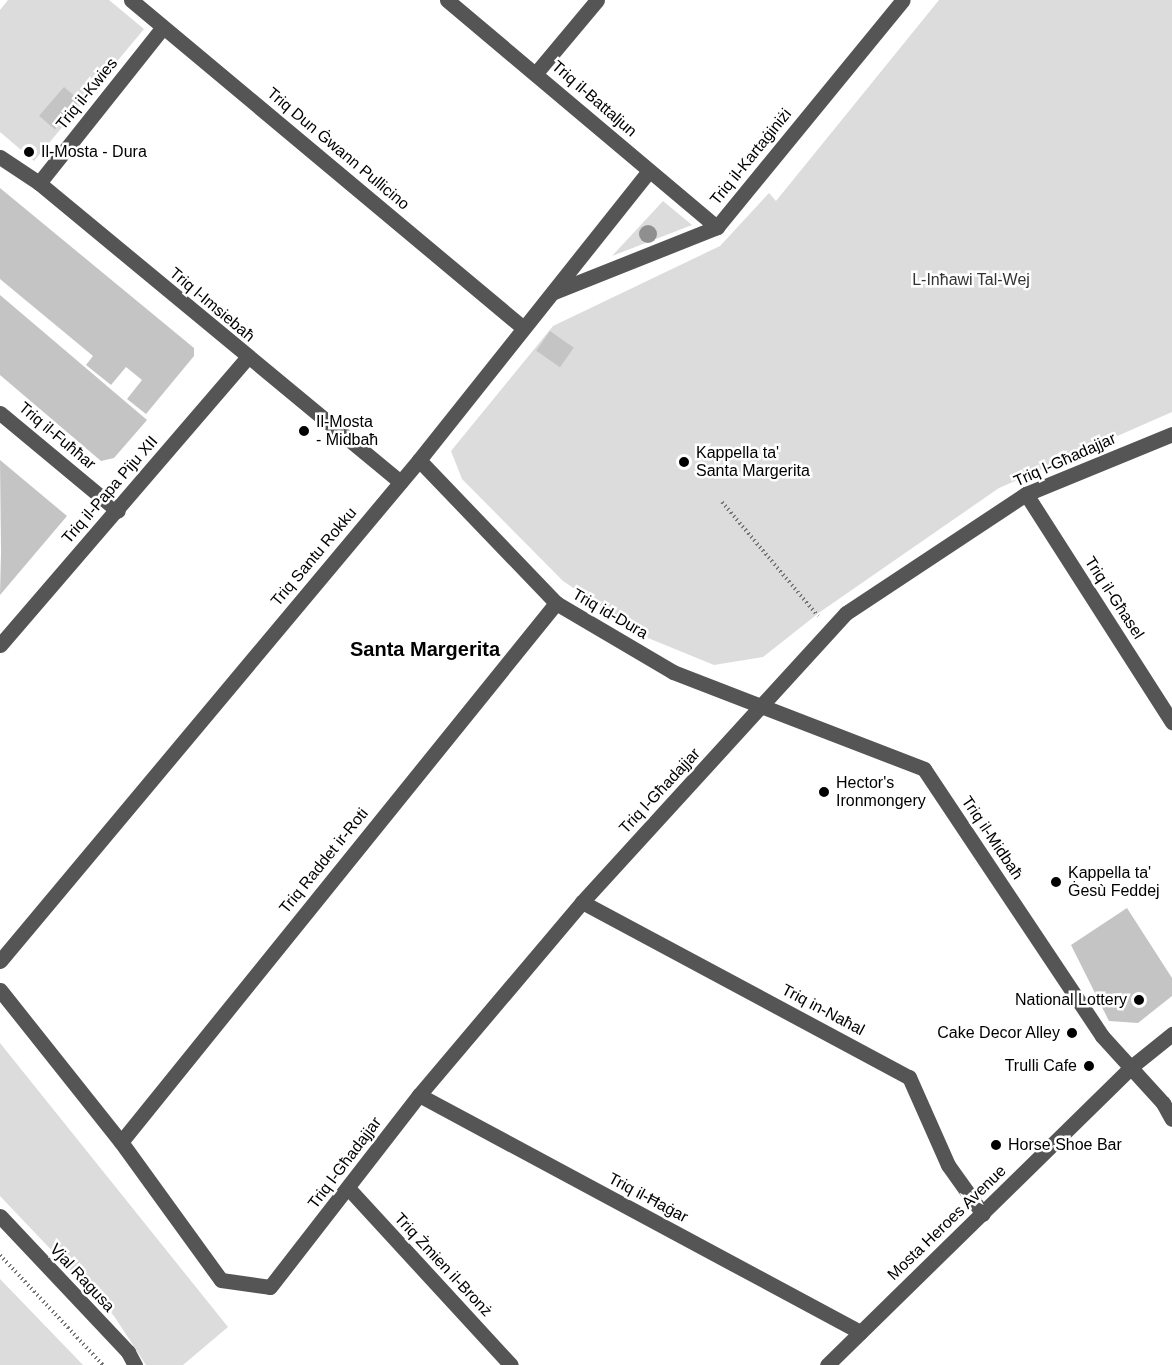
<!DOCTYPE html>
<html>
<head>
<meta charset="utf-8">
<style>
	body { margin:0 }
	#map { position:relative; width:1172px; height:1365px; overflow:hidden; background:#fff; font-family:Arial,sans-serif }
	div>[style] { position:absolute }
	.green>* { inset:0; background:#dcdcdc }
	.building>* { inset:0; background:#c4c4c4; transform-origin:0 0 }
	.path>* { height:4px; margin-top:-2px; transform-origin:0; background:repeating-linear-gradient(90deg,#777 0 1.5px,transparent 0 4.5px) }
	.minor>* { height:15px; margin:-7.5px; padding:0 7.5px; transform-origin:7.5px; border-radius:7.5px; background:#555 }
	.trees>* { width:18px; height:18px; margin:-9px; border-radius:50%; background:#8f8f8f }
	.dots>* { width:16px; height:16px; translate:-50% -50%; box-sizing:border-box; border:3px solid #fff; border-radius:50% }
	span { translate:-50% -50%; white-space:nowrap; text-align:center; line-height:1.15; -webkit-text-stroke:5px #fff; paint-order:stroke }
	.street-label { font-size:16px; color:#000 }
	.poi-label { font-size:16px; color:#000 }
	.left { translate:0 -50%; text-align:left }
	.right { translate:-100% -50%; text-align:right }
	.park-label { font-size:16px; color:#333 }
	.quarter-label { font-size:20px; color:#000; font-weight:700 }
</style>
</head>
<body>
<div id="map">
	<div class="green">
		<div style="clip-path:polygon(8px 0,109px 0,144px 29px,34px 161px,0 132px,0 10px)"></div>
		<div style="clip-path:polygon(939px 0,1172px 0,1172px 412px,999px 488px,820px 612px,763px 657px,714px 665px,648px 638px,563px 581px,462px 479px,451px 451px,553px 326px,720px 246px,769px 193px,776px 201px)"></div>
		<div style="clip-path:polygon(663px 201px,692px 225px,612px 256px)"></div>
		<div style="clip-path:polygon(0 1043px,228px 1327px,183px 1365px,146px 1365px,114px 1316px,0 1196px)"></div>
		<div style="clip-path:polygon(0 1279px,83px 1365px,0 1365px)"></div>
	</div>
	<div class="building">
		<div style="left:64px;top:87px;width:21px;height:38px;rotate:41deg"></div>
		<div style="clip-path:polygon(0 188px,194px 348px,194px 356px,146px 414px,127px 399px,142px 380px,126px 367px,111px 385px,86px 365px,93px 356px,0 279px)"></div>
		<div style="clip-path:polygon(0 295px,147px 420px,114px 458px,101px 461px,0 375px)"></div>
		<div style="left:550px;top:331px;width:29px;height:24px;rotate:35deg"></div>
		<div style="clip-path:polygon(0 460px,67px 516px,0 595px,1px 552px)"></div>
		<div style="clip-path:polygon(1127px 908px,1172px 978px,1172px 996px,1138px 1023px,1109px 1021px,1071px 945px)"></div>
	</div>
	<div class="path">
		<div style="left:722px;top:502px;width:149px;rotate:49.9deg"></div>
		<div style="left:0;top:1255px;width:151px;rotate:46.9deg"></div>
	</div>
	<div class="minor">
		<div style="left:131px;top:0;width:508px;rotate:39.89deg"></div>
		<div style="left:447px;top:0;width:353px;rotate:40.1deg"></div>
		<div style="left:536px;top:73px;width:95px;rotate:-50.1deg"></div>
		<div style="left:0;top:157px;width:47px;rotate:33.7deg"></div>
		<div style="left:39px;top:183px;width:469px;rotate:39.6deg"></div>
		<div style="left:39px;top:183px;width:199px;rotate:-51.5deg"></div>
		<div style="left:554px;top:292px;width:175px;rotate:-21.7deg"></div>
		<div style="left:717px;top:227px;width:293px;rotate:-50.7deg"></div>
		<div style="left:0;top:413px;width:153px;rotate:39.7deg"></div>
		<div style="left:419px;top:460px;width:198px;rotate:46.2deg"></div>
		<div style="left:556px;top:603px;width:136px;rotate:30.5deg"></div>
		<div style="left:673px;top:672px;width:269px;rotate:21.1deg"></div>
		<div style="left:924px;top:769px;width:321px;rotate:56.3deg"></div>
		<div style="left:1102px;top:1036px;width:91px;rotate:47.7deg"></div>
		<div style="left:1163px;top:1103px;width:18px;rotate:61deg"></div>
		<div style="left:1026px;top:494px;width:271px;rotate:57.4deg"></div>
		<div style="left:0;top:645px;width:379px;rotate:-49.3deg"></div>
		<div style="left:582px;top:902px;width:371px;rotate:28.2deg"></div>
		<div style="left:909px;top:1077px;width:96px;rotate:66.1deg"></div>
		<div style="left:948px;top:1165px;width:60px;rotate:54.5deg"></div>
		<div style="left:0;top:961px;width:653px;rotate:-50.09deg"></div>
		<div style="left:419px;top:460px;width:369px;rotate:-51.5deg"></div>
		<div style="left:0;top:990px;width:194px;rotate:51.5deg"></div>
		<div style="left:121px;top:1142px;width:170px;rotate:54.1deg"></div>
		<div style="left:221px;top:1280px;width:49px;rotate:8.1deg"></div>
		<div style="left:270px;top:1287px;width:243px;rotate:-52.2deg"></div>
		<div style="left:419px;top:1095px;width:253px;rotate:-49.8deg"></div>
		<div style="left:582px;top:902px;width:391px;rotate:-47.6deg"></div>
		<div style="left:846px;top:613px;width:216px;rotate:-33.5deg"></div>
		<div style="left:1026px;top:494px;width:158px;rotate:-22.3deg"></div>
		<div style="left:419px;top:1095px;width:501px;rotate:28.25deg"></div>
		<div style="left:121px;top:1142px;width:693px;rotate:-51.09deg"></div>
		<div style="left:349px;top:1189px;width:239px;rotate:47.4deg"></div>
		<div style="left:0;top:1216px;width:187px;rotate:46.7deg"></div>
		<div style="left:128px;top:1352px;width:15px;rotate:62deg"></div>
		<div style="left:827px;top:1365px;width:426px;rotate:-44.4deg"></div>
		<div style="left:1131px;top:1067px;width:53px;rotate:-38.8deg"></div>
	</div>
	<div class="trees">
		<div style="left:648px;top:234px"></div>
	</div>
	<div class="dots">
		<div style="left:29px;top:152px;background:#000"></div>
		<div style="left:304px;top:431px;background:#000"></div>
		<div style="left:684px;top:462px;background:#000"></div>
		<div style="left:824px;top:792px;background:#000"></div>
		<div style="left:1056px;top:882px;background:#000"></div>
		<div style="left:1139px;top:1000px;background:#000"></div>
		<div style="left:1072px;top:1033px;background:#000"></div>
		<div style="left:1089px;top:1066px;background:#000"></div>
		<div style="left:996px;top:1145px;background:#000"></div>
	</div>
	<div class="street-label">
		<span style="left:87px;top:94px;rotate:-51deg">Triq il-Kwies</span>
		<span style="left:594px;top:99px;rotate:41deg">Triq il-Battaljun</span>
		<span style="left:338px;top:149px;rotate:40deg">Triq Dun Ġwann Pullicino</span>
		<span style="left:751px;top:157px;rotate:-51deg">Triq il-Kartaġiniżi</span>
		<span style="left:212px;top:305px;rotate:40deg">Triq l-Imsiebaħ</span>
		<span style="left:57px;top:436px;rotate:40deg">Triq il-Fuħħar</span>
		<span style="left:1065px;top:460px;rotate:-24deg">Triq l-Għadajjar</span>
		<span style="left:110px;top:490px;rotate:-49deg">Triq il-Papa Piju XII</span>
		<span style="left:314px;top:557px;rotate:-50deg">Triq Santu Rokku</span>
		<span style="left:1114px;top:598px;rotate:57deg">Triq il-Għasel</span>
		<span style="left:610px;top:614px;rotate:30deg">Triq id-Dura</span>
		<span style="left:660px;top:791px;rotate:-47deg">Triq l-Għadajjar</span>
		<span style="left:992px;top:838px;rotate:56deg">Triq il-Midbaħ</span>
		<span style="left:324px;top:861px;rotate:-51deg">Triq Raddet ir-Roti</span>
		<span style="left:823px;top:1010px;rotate:28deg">Triq in-Naħal</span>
		<span style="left:345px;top:1163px;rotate:-53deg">Triq l-Għadajjar</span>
		<span style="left:648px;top:1198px;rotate:28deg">Triq il-Ħaġar</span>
		<span style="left:947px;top:1223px;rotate:-44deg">Mosta Heroes Avenue</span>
		<span style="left:443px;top:1265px;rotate:47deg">Triq Żmien il-Bronż</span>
		<span style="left:82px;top:1278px;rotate:47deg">Vjal Ragusa</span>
	</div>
	<div class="poi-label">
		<span class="left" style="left:41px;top:152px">Il-Mosta - Dura</span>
		<span class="left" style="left:316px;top:431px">Il-Mosta<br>- Midbaħ</span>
		<span class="left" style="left:696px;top:462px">Kappella ta'<br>Santa Margerita</span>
		<span class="left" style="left:836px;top:792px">Hector's<br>Ironmongery</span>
		<span class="left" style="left:1068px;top:882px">Kappella ta'<br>Ġesù Feddej</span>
		<span class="right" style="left:1127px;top:1000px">National Lottery</span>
		<span class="right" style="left:1060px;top:1033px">Cake Decor Alley</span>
		<span class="right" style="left:1077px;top:1066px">Trulli Cafe</span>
		<span class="left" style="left:1008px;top:1145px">Horse Shoe Bar</span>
	</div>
	<div class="park-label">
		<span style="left:971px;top:280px">L-Inħawi Tal-Wej</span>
	</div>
	<div class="quarter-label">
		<span style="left:425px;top:649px">Santa Margerita</span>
	</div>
</div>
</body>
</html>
